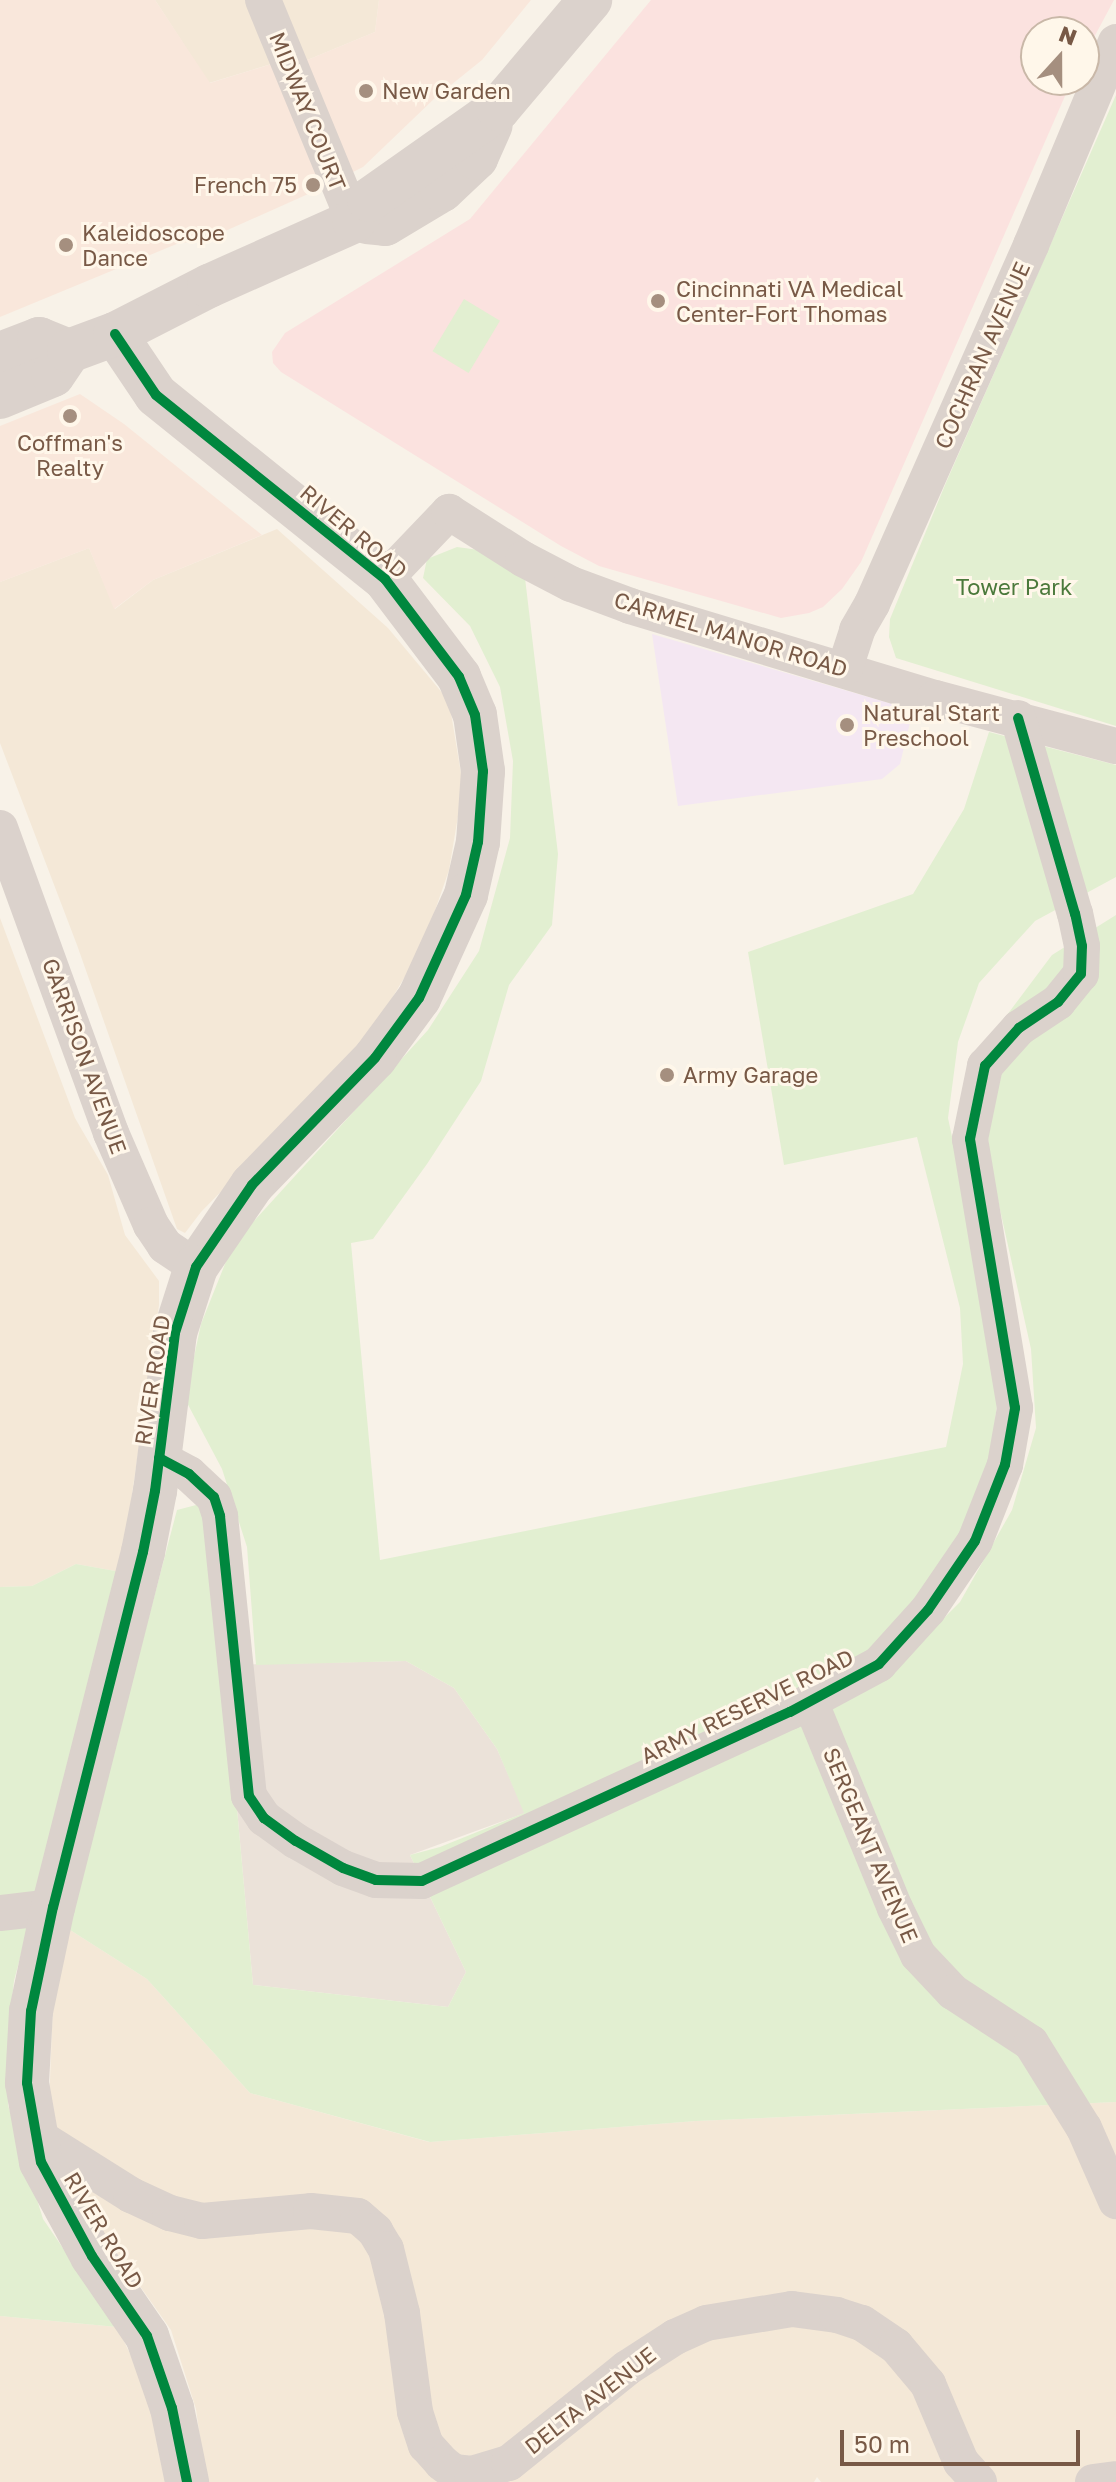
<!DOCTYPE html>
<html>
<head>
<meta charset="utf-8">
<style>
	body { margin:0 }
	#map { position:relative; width:1116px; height:2482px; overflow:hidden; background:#f8f2e8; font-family:"Golos Text",sans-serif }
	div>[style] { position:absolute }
	.residential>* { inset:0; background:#f4e8d7 }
	.commercial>* { inset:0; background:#f9e7db }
	.industrial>* { inset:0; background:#ebe2d9 }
	.education>* { inset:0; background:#f4e7f2 }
	.medical>* { inset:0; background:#fbe2df }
	.green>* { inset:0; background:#e2efd1; transform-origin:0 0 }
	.street>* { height:36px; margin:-18px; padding:0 18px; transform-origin:18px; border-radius:18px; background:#dbd2cc }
	.secondary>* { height:44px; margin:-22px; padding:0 22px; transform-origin:22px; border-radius:22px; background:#dbd2cc }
	.cycleway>* { height:10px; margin:-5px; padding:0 5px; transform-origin:5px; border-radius:5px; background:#00873e }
	.dots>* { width:22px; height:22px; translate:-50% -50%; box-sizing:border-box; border:4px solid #fff7ea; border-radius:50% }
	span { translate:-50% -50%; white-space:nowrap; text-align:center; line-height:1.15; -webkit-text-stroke:6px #fff7ea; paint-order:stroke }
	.poi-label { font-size:22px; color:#785946 }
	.left { translate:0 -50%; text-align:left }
	.right { translate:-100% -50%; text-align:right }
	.street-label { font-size:22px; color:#785946 }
	.park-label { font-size:22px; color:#4b793b }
	.north { position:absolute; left:1020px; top:16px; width:80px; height:80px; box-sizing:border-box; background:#fff7ea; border:2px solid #c9b8a8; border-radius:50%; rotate:21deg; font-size:22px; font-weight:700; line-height:32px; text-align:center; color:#785946 }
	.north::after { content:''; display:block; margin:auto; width:28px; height:36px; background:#a58f7f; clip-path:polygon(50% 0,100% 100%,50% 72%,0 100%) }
	.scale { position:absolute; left:840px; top:2430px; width:240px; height:36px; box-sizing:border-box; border:4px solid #785946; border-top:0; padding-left:10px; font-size:24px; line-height:28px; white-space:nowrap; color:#785946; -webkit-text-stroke:6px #fff7ea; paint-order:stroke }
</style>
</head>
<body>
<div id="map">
	<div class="residential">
		<div style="clip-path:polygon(155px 0,379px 0,375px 32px,300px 63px,278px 62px,209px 83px)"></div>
		<div style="clip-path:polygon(277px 529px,388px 628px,449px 701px,463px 786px,449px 870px,422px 948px,364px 1045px,201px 1212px,185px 1233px,177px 1229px,77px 945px,0 743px,0 582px,89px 548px,115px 609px,153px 580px)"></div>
		<div style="clip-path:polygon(0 918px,75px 1118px,108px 1175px,125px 1235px,159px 1281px,159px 1305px,121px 1572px,76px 1564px,32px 1586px,0 1587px)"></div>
		<div style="clip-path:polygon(67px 1928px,147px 1979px,250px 2093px,429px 2142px,696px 2121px,1116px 2102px,1116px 2482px,821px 2482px,817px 2477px,814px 2482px,206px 2482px,196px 2409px,171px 2330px,77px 2197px,49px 2106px,53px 2003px)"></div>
		<div style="clip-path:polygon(0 2316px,117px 2327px,138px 2370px,161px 2445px,166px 2482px,0 2482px)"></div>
	</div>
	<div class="commercial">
		<div style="clip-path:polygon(0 0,155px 0,210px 83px,278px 62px,326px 186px,203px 241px,179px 243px,0 317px)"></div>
		<div style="clip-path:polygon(379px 0,531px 0,482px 60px,436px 97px,363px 167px,347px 175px,300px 63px,375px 32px)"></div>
		<div style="clip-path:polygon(80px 394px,124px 424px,262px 535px,153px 580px,114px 609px,89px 548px,0 582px,0 426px)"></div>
	</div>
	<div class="industrial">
		<div style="clip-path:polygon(406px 1661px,454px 1688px,497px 1749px,525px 1813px,410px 1855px,466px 1972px,448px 2007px,253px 1985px,224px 1665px)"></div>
	</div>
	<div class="education">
		<div style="clip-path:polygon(652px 634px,913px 710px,900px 764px,882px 779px,678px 806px)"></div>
	</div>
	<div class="medical">
		<div style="clip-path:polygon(651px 0,1114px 0,1084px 56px,1084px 32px,1036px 32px,1036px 80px,1072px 80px,861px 562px,842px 589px,823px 607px,809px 613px,781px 618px,599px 566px,561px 546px,281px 372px,273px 363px,272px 352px,285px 333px,470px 219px)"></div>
	</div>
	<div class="green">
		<div style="clip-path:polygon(1116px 95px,1116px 726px,896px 658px,889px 637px,890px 619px,945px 485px)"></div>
		<div style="left:464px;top:299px;width:42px;height:61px;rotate:31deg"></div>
		<div style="clip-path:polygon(457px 547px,479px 550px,525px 578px,558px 854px,552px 925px,509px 985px,481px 1081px,427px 1164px,373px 1239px,351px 1243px,380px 1560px,946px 1447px,963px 1364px,960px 1308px,917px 1137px,784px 1165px,748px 952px,913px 894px,964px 809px,989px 732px,1116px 765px,1116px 877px,1035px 921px,979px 983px,958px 1042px,948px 1118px,981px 1273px,997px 1404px,990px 1463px,924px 1638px,960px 1602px,1012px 1510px,1036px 1428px,1031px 1349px,989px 1160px,986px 1081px,1007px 1015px,1052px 955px,1116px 915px,1116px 2102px,696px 2121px,430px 2142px,250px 2093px,147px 1979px,67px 1928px,177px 1510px,200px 1504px,212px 1533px,253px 1985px,448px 2007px,466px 1972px,410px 1855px,440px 1847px,524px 1813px,497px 1749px,454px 1688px,406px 1661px,256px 1665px,247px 1547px,222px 1469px,185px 1399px,201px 1324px,233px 1244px,428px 1030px,479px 951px,510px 838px,513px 761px,500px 687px,470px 626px,423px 578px,427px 559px)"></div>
		<div style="clip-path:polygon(76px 1564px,121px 1572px,14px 1981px,8px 2037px,8px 2105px,43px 2219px,117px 2327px,0 2316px,0 1587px,32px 1586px)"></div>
	</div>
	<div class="street">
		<div style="left:263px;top:0;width:239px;rotate:67.6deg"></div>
		<div style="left:385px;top:579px;width:93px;rotate:-46.3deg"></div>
		<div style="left:449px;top:512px;width:88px;rotate:32.4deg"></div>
		<div style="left:523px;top:559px;width:54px;rotate:27.5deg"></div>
		<div style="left:571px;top:584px;width:63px;rotate:20.4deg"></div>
		<div style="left:630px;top:606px;width:319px;rotate:16.8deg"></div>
		<div style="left:935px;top:698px;width:187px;rotate:14.9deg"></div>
		<div style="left:845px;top:668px;width:40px;rotate:-72deg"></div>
		<div style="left:857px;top:630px;width:30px;rotate:-60deg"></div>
		<div style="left:872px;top:604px;width:393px;rotate:-66.1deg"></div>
		<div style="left:1031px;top:245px;width:220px;rotate:-67.3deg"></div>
		<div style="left:0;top:828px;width:325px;rotate:70deg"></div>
		<div style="left:111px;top:1133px;width:100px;rotate:66.5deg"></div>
		<div style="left:151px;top:1225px;width:25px;rotate:56deg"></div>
		<div style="left:165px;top:1246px;width:37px;rotate:34deg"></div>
		<div style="left:159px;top:1458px;width:34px;rotate:28deg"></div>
		<div style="left:189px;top:1474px;width:34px;rotate:43deg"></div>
		<div style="left:214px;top:1497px;width:20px;rotate:72deg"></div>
		<div style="left:220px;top:1516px;width:281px;rotate:84.1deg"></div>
		<div style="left:249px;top:1796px;width:27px;rotate:56deg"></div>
		<div style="left:264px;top:1818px;width:39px;rotate:36deg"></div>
		<div style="left:296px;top:1841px;width:54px;rotate:29.9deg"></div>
		<div style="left:343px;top:1868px;width:35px;rotate:20deg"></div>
		<div style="left:376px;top:1880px;width:46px;rotate:1.2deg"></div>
		<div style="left:422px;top:1881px;width:405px;rotate:-24.7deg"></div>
		<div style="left:790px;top:1712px;width:101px;rotate:-28.3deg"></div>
		<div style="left:879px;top:1664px;width:73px;rotate:-47.8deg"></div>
		<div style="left:928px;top:1610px;width:83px;rotate:-55.7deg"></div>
		<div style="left:975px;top:1541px;width:82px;rotate:-68.5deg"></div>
		<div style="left:1005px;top:1465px;width:58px;rotate:-80deg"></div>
		<div style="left:1015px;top:1408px;width:273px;rotate:-99.5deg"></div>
		<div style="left:970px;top:1139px;width:75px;rotate:-78.4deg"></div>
		<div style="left:985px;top:1066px;width:51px;rotate:-48.2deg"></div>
		<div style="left:1019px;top:1028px;width:47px;rotate:-33.7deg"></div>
		<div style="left:1058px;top:1002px;width:36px;rotate:-51deg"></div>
		<div style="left:1081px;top:974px;width:28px;rotate:-88deg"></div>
		<div style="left:1082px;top:946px;width:33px;rotate:-102deg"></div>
		<div style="left:1075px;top:914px;width:204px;rotate:-106.2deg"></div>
		<div style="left:810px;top:1701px;width:224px;rotate:67.7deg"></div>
		<div style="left:895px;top:1908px;width:52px;rotate:63.9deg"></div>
		<div style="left:918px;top:1955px;width:51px;rotate:46.6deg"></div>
		<div style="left:953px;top:1992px;width:93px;rotate:33.2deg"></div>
		<div style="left:1031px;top:2043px;width:100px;rotate:58.1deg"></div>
		<div style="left:1084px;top:2128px;width:80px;rotate:66.3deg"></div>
		<div style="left:0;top:1913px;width:53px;rotate:-6.5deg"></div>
		<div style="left:34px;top:2134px;width:115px;rotate:32.2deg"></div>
		<div style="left:131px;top:2195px;width:43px;rotate:24.8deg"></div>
		<div style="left:170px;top:2213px;width:33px;rotate:14deg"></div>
		<div style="left:202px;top:2221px;width:109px;rotate:-5.2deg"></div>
		<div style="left:311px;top:2211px;width:47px;rotate:6.1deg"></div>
		<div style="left:358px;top:2216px;width:23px;rotate:41deg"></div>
		<div style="left:375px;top:2231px;width:21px;rotate:59deg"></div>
		<div style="left:386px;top:2249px;width:66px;rotate:76deg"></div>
		<div style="left:402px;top:2313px;width:100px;rotate:82.5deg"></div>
		<div style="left:415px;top:2412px;width:35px;rotate:72deg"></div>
		<div style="left:426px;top:2445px;width:24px;rotate:48deg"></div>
		<div style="left:442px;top:2463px;width:15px;rotate:37deg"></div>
		<div style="left:454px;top:2472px;width:18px;rotate:6deg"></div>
		<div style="left:472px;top:2474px;width:39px;rotate:-17deg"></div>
		<div style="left:509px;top:2463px;width:151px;rotate:-38.8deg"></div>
		<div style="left:627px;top:2368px;width:57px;rotate:-32.9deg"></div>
		<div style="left:675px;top:2337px;width:34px;rotate:-24deg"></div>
		<div style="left:706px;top:2323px;width:87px;rotate:-9.2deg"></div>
		<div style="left:792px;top:2309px;width:45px;rotate:7.6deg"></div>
		<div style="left:837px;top:2315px;width:26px;rotate:18deg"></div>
		<div style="left:862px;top:2323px;width:41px;rotate:34.1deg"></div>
		<div style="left:896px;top:2346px;width:50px;rotate:49.9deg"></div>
		<div style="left:928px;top:2384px;width:85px;rotate:67.1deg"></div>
		<div style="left:961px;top:2462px;width:27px;rotate:48deg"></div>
		<div style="left:1093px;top:2482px;width:23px;rotate:-7deg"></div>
	</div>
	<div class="secondary">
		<div style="left:367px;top:222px;width:18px;rotate:6deg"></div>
		<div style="left:385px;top:224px;width:66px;rotate:-30.8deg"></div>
		<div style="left:442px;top:190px;width:47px;rotate:-43.3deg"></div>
		<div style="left:476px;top:158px;width:36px;rotate:-66deg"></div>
		<div style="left:115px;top:334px;width:73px;rotate:56.1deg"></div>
		<div style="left:156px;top:395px;width:294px;rotate:38.8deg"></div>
		<div style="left:385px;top:579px;width:123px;rotate:52.9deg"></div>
		<div style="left:459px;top:677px;width:41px;rotate:67.2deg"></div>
		<div style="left:475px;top:715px;width:57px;rotate:81.9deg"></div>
		<div style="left:483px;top:771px;width:71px;rotate:94deg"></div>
		<div style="left:478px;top:842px;width:54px;rotate:102.8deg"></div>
		<div style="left:466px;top:895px;width:113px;rotate:114.5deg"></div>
		<div style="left:419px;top:998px;width:74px;rotate:126.3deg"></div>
		<div style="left:375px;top:1058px;width:177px;rotate:134.1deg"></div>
		<div style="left:252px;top:1185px;width:99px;rotate:124.3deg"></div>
		<div style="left:196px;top:1267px;width:69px;rotate:107.7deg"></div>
		<div style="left:175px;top:1333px;width:159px;rotate:97.2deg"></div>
		<div style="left:155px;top:1491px;width:62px;rotate:101.1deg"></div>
		<div style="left:143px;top:1552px;width:366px;rotate:104.2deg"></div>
		<div style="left:53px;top:1907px;width:106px;rotate:101.9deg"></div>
		<div style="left:31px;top:2011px;width:72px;rotate:93.2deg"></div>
		<div style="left:27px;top:2083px;width:80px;rotate:80deg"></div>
		<div style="left:41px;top:2162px;width:107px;rotate:61.5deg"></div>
		<div style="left:92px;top:2256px;width:97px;rotate:55.5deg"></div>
		<div style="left:147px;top:2336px;width:76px;rotate:70.9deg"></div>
		<div style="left:172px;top:2408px;width:76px;rotate:78.5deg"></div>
		<div style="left:0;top:354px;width:42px;rotate:-21deg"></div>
		<div style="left:39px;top:339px;width:32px;rotate:22deg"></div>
		<div style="left:0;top:397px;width:57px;rotate:-22.5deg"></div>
		<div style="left:53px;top:375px;width:29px;rotate:-56deg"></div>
		<div style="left:69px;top:351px;width:49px;rotate:-20.3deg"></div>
		<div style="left:115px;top:334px;width:106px;rotate:-27.1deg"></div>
		<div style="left:209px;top:286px;width:159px;rotate:-24.1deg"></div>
		<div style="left:354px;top:221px;width:26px;rotate:-54deg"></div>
		<div style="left:369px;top:200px;width:158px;rotate:-35.2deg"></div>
		<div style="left:498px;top:109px;width:143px;rotate:-49.8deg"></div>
	</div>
	<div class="cycleway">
		<div style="left:115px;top:334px;width:73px;rotate:56.1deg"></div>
		<div style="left:156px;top:395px;width:294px;rotate:38.8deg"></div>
		<div style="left:385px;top:579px;width:123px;rotate:52.9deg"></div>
		<div style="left:459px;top:677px;width:41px;rotate:67.2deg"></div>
		<div style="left:475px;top:715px;width:57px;rotate:81.9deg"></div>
		<div style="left:483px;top:771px;width:71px;rotate:94deg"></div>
		<div style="left:478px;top:842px;width:54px;rotate:102.8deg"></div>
		<div style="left:466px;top:895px;width:113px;rotate:114.5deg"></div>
		<div style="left:419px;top:998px;width:74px;rotate:126.3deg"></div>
		<div style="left:375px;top:1058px;width:177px;rotate:134.1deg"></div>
		<div style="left:252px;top:1185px;width:99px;rotate:124.3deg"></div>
		<div style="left:196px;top:1267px;width:69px;rotate:107.7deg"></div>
		<div style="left:175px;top:1333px;width:159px;rotate:97.2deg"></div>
		<div style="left:155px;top:1491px;width:62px;rotate:101.1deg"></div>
		<div style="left:143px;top:1552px;width:366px;rotate:104.2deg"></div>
		<div style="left:53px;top:1907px;width:106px;rotate:101.9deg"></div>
		<div style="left:31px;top:2011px;width:72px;rotate:93.2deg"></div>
		<div style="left:27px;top:2083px;width:80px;rotate:80deg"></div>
		<div style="left:41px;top:2162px;width:107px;rotate:61.5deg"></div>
		<div style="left:92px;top:2256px;width:97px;rotate:55.5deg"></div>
		<div style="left:147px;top:2336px;width:76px;rotate:70.9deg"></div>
		<div style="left:172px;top:2408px;width:76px;rotate:78.5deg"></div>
		<div style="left:159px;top:1458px;width:34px;rotate:28deg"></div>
		<div style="left:189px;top:1474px;width:34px;rotate:43deg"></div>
		<div style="left:214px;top:1497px;width:20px;rotate:72deg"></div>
		<div style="left:220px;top:1516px;width:281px;rotate:84.1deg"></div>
		<div style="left:249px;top:1796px;width:27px;rotate:56deg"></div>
		<div style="left:264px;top:1818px;width:39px;rotate:36deg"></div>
		<div style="left:296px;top:1841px;width:54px;rotate:29.9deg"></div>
		<div style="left:343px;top:1868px;width:35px;rotate:20deg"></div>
		<div style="left:376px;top:1880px;width:46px;rotate:1.2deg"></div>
		<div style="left:422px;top:1881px;width:405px;rotate:-24.7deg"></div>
		<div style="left:790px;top:1712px;width:101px;rotate:-28.3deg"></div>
		<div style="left:879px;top:1664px;width:73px;rotate:-47.8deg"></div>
		<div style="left:928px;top:1610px;width:83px;rotate:-55.7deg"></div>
		<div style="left:975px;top:1541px;width:82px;rotate:-68.5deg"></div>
		<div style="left:1005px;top:1465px;width:58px;rotate:-80deg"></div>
		<div style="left:1015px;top:1408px;width:273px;rotate:-99.5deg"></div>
		<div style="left:970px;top:1139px;width:75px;rotate:-78.4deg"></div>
		<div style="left:985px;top:1066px;width:51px;rotate:-48.2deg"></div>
		<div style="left:1019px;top:1028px;width:47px;rotate:-33.7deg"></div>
		<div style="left:1058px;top:1002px;width:36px;rotate:-51deg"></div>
		<div style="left:1081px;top:974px;width:28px;rotate:-88deg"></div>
		<div style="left:1082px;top:946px;width:33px;rotate:-102deg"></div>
		<div style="left:1075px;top:914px;width:204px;rotate:-106.2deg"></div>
	</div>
	<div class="dots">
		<div style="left:366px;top:91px;background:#a58f7f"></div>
		<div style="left:313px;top:185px;background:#a58f7f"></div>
		<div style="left:66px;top:245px;background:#a58f7f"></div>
		<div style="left:658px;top:301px;background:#a58f7f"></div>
		<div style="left:70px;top:416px;background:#a58f7f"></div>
		<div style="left:847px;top:725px;background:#a58f7f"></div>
		<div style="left:667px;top:1075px;background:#a58f7f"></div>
	</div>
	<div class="poi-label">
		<span class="left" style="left:382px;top:91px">New Garden</span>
		<span class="right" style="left:297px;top:185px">French 75</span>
		<span class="left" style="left:82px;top:245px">Kaleidoscope<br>Dance</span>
		<span class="left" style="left:676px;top:301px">Cincinnati VA Medical<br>Center-Fort Thomas</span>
		<span style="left:70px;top:455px">Coffman's<br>Realty</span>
		<span class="left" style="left:863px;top:725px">Natural Start<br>Preschool</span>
		<span class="left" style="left:683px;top:1075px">Army Garage</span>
	</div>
	<div class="street-label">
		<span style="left:308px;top:111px;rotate:68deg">MIDWAY COURT</span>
		<span style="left:982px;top:355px;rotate:-66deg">COCHRAN AVENUE</span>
		<span style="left:354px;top:531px;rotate:40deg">RIVER ROAD</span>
		<span style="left:731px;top:634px;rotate:17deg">CARMEL MANOR ROAD</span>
		<span style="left:85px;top:1056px;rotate:70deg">GARRISON AVENUE</span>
		<span style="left:152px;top:1380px;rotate:-81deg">RIVER ROAD</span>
		<span style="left:747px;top:1706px;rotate:-26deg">ARMY RESERVE ROAD</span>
		<span style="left:871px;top:1845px;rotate:67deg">SERGEANT AVENUE</span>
		<span style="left:104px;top:2230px;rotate:59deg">RIVER ROAD</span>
		<span style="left:590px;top:2400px;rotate:-38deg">DELTA AVENUE</span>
	</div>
	<div class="park-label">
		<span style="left:1014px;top:587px">Tower Park</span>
	</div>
	<div class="north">N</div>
	<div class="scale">50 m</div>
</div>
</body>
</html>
